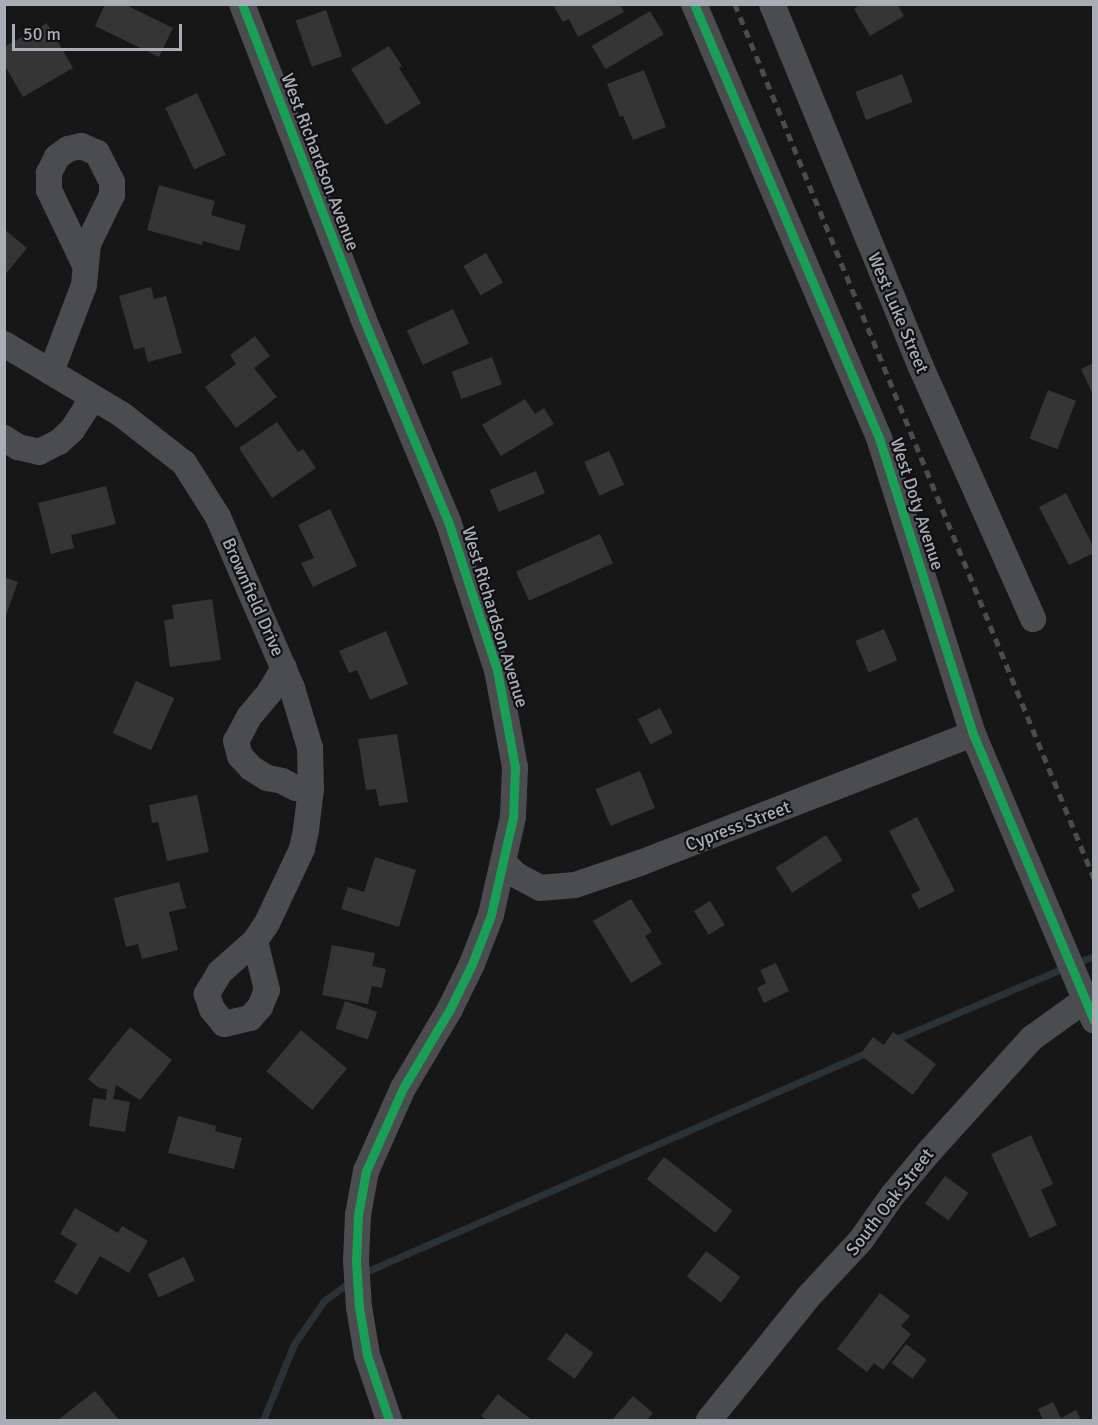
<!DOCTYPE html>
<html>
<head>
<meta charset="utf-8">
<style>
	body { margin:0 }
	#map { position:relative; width:1098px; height:1425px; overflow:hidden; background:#171717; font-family:Signika,sans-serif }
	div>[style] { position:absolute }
	.stream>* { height:7px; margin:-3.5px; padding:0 3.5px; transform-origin:3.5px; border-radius:3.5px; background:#2a3239 }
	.building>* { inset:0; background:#353536; transform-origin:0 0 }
	.minor>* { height:26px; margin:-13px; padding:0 13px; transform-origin:13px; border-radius:13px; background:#4b4c50 }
	.rail>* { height:4.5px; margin-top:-2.25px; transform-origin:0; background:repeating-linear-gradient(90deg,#4b4c4f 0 8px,transparent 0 14px) }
	.cycleway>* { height:9px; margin:-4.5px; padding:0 4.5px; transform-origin:4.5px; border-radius:4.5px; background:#1a9f57 }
	span { translate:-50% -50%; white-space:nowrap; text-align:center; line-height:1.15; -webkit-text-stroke:4.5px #111113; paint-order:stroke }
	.street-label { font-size:18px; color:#a8adb8 }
	.frame { position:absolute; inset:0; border:6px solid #a8adb8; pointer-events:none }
	.scale { position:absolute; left:12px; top:24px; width:170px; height:27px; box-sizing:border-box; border:3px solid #a8adb8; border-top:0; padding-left:8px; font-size:18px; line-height:21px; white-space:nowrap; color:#a8adb8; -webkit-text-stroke:4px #111113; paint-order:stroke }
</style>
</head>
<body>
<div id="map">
	<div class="stream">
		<div style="left:1076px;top:963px;width:19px;rotate:-21deg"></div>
		<div style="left:894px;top:1040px;width:187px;rotate:-23deg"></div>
		<div style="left:361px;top:1274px;width:553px;rotate:-23.65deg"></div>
		<div style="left:263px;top:1420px;width:82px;rotate:-67.8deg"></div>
		<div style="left:294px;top:1344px;width:52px;rotate:-55.1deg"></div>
		<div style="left:324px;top:1301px;width:35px;rotate:-37deg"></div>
	</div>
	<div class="building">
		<div style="clip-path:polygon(105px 4px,124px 4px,173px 28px,159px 57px,95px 26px)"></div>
		<div style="clip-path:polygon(558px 4px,620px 4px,624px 12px,578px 37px,569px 19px,563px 22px,554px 7px)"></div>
		<div style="clip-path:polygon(862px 4px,897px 4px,904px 16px,870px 36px,854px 9px)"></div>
		<div style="left:326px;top:10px;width:49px;height:32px;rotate:71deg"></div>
		<div style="left:650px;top:11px;width:27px;height:68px;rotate:59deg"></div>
		<div style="clip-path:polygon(47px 23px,73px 68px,23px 97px,4px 64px,4px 47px)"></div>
		<div style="clip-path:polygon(389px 46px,402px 66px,399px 68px,421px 103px,386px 125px,351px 69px)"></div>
		<div style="clip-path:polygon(644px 70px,666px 127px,633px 140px,623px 116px,620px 117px,607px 84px)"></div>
		<div style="left:902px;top:74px;width:30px;height:50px;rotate:69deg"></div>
		<div style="left:197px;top:93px;width:68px;height:35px;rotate:65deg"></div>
		<div style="clip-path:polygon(159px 185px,215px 201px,211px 215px,246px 225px,239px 251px,203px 241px,202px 245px,147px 230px)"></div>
		<div style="clip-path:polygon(4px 229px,27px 248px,4px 276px)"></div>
		<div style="left:486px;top:253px;width:34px;height:26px;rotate:60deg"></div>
		<div style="clip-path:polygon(151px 287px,154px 299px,166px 296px,182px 353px,148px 362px,144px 347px,134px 350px,119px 296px)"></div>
		<div style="left:453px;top:309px;width:38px;height:51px;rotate:65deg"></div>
		<div style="clip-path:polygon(255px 336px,270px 356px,254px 368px,277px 397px,236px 428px,205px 387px,236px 364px,230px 355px)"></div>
		<div style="left:492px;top:357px;width:29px;height:43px;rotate:70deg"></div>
		<div style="clip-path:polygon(1094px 363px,1094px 397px,1081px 369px)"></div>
		<div style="left:1048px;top:390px;width:30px;height:52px;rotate:21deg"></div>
		<div style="clip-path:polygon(525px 399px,535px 414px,544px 408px,554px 424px,501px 456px,482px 425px)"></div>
		<div style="clip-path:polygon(277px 422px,298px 452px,303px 449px,316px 468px,272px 498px,239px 448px)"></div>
		<div style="left:609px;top:451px;width:37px;height:27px;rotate:66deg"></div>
		<div style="left:536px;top:471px;width:24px;height:50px;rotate:68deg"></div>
		<div style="clip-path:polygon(106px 486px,116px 524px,71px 535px,74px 548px,51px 554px,38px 503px)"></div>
		<div style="clip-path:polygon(1066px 493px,1094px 548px,1094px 553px,1069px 565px,1039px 507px)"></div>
		<div style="clip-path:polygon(330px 509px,357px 566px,313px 587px,301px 563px,314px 558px,298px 525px)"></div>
		<div style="left:600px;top:534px;width:32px;height:92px;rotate:66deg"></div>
		<div style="clip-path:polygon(4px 577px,18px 582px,5px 618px,4px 618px)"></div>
		<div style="clip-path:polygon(212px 599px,221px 660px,170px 667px,164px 620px,174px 619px,172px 605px)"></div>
		<div style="left:884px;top:629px;width:34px;height:31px;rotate:67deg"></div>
		<div style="clip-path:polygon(386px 631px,408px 684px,370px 700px,357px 670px,349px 673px,339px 651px)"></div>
		<div style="left:136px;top:681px;width:42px;height:57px;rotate:24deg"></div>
		<div style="left:660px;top:708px;width:28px;height:25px;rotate:63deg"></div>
		<div style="clip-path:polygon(397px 734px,408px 802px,379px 806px,376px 789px,366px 790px,358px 739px)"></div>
		<div style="left:640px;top:771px;width:40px;height:48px;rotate:68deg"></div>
		<div style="clip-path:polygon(197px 795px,209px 852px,167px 861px,158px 822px,152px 823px,149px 805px)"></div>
		<div style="clip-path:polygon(917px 817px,955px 891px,919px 909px,911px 895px,920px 890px,889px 831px)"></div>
		<div style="left:826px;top:835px;width:30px;height:60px;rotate:57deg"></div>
		<div style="clip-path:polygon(375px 857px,416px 870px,399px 927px,341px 909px,348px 887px,364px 892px)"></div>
		<div style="clip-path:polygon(179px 882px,186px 908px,169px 912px,178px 950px,142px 959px,138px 944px,126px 947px,114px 898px)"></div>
		<div style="clip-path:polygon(631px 899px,652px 932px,645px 936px,662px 964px,631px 983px,593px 921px)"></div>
		<div style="left:710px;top:901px;width:28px;height:19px;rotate:58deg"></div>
		<div style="clip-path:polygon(332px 945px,375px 953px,372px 966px,386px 969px,382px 988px,372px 986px,368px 1004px,322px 995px)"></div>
		<div style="clip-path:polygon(776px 963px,789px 991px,764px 1003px,757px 988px,766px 983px,760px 970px)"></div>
		<div style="left:345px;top:1001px;width:34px;height:29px;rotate:19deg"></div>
		<div style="clip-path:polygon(130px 1027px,172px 1060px,140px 1100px,116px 1085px,113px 1099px,130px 1102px,125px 1132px,89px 1126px,93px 1098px,106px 1100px,107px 1089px,99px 1088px,88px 1079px)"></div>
		<div style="left:301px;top:1030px;width:60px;height:54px;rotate:40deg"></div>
		<div style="clip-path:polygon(893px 1032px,936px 1064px,913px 1095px,860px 1055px,873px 1037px,884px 1045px)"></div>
		<div style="clip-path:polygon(178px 1116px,216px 1126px,215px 1131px,242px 1138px,234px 1169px,168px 1153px)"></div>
		<div style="clip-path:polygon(1031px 1135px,1053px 1184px,1041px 1190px,1057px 1225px,1030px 1238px,991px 1154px)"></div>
		<div style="left:664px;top:1157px;width:87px;height:28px;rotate:38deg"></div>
		<div style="left:945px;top:1176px;width:29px;height:34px;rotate:36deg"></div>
		<div style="clip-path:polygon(75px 1208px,118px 1233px,122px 1226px,148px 1241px,129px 1273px,100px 1256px,77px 1295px,54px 1282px,77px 1244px,60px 1234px)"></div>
		<div style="left:706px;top:1251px;width:43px;height:32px;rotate:37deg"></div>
		<div style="left:184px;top:1257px;width:26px;height:40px;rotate:65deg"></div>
		<div style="clip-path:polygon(880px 1293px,910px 1316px,901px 1326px,911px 1334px,883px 1370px,874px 1363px,867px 1372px,837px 1349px)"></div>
		<div style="left:566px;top:1333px;width:34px;height:32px;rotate:36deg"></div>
		<div style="left:906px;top:1344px;width:26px;height:24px;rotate:37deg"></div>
		<div style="clip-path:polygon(95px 1391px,119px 1420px,58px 1420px)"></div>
		<div style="clip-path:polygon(498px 1394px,532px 1420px,487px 1420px,481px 1416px)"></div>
		<div style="clip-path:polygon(633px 1396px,653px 1413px,647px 1420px,612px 1420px)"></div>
		<div style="clip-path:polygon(1053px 1402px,1061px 1418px,1076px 1410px,1081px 1420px,1043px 1420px,1038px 1409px)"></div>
	</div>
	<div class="minor">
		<div style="left:242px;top:4px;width:337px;rotate:68.9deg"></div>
		<div style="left:363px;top:318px;width:220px;rotate:67.3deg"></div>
		<div style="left:448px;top:521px;width:157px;rotate:71.8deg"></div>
		<div style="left:497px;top:670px;width:99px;rotate:79.5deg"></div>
		<div style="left:515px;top:767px;width:50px;rotate:92.3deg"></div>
		<div style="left:513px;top:817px;width:100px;rotate:102.7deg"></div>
		<div style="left:491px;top:915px;width:53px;rotate:111.2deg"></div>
		<div style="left:472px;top:964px;width:50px;rotate:116.1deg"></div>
		<div style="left:450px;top:1009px;width:92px;rotate:120.7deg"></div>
		<div style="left:403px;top:1088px;width:91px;rotate:114deg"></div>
		<div style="left:366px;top:1171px;width:45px;rotate:100.3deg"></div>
		<div style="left:358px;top:1215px;width:46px;rotate:92.5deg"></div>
		<div style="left:356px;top:1261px;width:46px;rotate:86.3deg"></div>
		<div style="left:359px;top:1307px;width:49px;rotate:80.5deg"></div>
		<div style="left:367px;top:1355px;width:69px;rotate:71.3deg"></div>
		<div style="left:694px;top:4px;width:472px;rotate:66.9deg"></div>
		<div style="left:879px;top:438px;width:311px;rotate:72.4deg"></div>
		<div style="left:973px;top:734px;width:311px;rotate:67.1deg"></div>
		<div style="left:772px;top:4px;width:392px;rotate:67.7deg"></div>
		<div style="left:921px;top:367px;width:276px;rotate:66deg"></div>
		<div style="left:4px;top:344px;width:136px;rotate:30.9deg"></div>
		<div style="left:121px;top:414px;width:80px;rotate:37.9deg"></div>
		<div style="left:184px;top:463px;width:64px;rotate:57.8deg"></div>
		<div style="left:218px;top:517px;width:186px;rotate:66.6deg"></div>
		<div style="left:292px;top:688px;width:63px;rotate:73.3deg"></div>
		<div style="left:310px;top:748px;width:41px;rotate:88.6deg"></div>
		<div style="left:311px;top:789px;width:41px;rotate:97deg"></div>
		<div style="left:306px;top:830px;width:19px;rotate:102deg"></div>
		<div style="left:302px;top:849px;width:82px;rotate:115.3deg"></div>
		<div style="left:267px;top:923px;width:22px;rotate:124deg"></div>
		<div style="left:255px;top:941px;width:47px;rotate:138.5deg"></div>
		<div style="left:220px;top:972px;width:26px;rotate:121deg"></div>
		<div style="left:207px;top:994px;width:16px;rotate:72deg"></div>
		<div style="left:212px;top:1009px;width:19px;rotate:51deg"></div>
		<div style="left:224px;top:1024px;width:27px;rotate:-13deg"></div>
		<div style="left:250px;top:1018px;width:15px;rotate:-48deg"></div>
		<div style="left:260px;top:1007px;width:18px;rotate:-68deg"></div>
		<div style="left:267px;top:990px;width:50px;rotate:-103.8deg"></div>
		<div style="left:51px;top:372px;width:93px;rotate:-69.2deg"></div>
		<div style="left:84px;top:285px;width:41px;rotate:-84.4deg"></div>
		<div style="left:88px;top:244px;width:55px;rotate:-63.9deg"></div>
		<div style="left:112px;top:195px;width:13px;rotate:-90deg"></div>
		<div style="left:112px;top:182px;width:33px;rotate:-117deg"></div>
		<div style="left:97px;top:153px;width:17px;rotate:-156deg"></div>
		<div style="left:81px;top:146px;width:13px;rotate:167deg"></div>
		<div style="left:68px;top:149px;width:14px;rotate:144deg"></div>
		<div style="left:57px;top:157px;width:18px;rotate:117deg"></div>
		<div style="left:49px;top:173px;width:17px;rotate:90deg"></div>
		<div style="left:49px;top:190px;width:83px;rotate:64.4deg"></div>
		<div style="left:4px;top:438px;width:17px;rotate:33deg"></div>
		<div style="left:18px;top:447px;width:22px;rotate:13deg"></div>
		<div style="left:39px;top:452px;width:22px;rotate:-27deg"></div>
		<div style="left:59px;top:442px;width:18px;rotate:-43deg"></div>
		<div style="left:72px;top:430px;width:38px;rotate:-57deg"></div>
		<div style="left:284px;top:668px;width:29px;rotate:121deg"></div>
		<div style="left:269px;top:693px;width:31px;rotate:130deg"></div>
		<div style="left:249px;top:717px;width:27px;rotate:118deg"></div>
		<div style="left:236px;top:741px;width:16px;rotate:75deg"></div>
		<div style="left:240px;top:756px;width:16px;rotate:47deg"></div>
		<div style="left:251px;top:768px;width:19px;rotate:32deg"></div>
		<div style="left:267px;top:778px;width:15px;rotate:11deg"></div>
		<div style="left:282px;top:781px;width:16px;rotate:27deg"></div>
		<div style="left:296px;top:788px;width:15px;rotate:4deg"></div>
		<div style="left:504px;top:863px;width:17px;rotate:45deg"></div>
		<div style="left:516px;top:875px;width:27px;rotate:28deg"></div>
		<div style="left:540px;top:888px;width:35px;rotate:-5deg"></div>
		<div style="left:575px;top:885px;width:69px;rotate:-18.7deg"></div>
		<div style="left:640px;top:863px;width:357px;rotate:-21.2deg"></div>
		<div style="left:709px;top:1420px;width:159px;rotate:-51.1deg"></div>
		<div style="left:809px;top:1296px;width:76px;rotate:-47.1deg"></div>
		<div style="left:861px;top:1240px;width:54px;rotate:-54.8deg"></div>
		<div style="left:892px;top:1196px;width:56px;rotate:-50.1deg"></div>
		<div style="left:928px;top:1153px;width:155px;rotate:-47.9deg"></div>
		<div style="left:1032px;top:1038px;width:65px;rotate:-35.6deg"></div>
	</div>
	<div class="rail">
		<div style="left:735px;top:4px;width:945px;rotate:67.67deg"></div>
	</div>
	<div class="cycleway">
		<div style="left:242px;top:4px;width:337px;rotate:68.9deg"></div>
		<div style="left:363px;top:318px;width:220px;rotate:67.3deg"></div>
		<div style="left:448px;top:521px;width:157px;rotate:71.8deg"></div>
		<div style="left:497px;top:670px;width:99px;rotate:79.5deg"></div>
		<div style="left:515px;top:767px;width:50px;rotate:92.3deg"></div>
		<div style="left:513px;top:817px;width:100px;rotate:102.7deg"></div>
		<div style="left:491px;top:915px;width:53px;rotate:111.2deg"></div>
		<div style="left:472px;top:964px;width:50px;rotate:116.1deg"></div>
		<div style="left:450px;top:1009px;width:92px;rotate:120.7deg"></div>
		<div style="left:403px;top:1088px;width:91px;rotate:114deg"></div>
		<div style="left:366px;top:1171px;width:45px;rotate:100.3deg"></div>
		<div style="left:358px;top:1215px;width:46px;rotate:92.5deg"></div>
		<div style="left:356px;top:1261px;width:46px;rotate:86.3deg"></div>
		<div style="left:359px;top:1307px;width:49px;rotate:80.5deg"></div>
		<div style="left:367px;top:1355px;width:69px;rotate:71.3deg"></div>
		<div style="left:694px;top:4px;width:472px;rotate:66.9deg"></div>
		<div style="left:879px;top:438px;width:311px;rotate:72.4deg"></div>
		<div style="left:973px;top:734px;width:311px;rotate:67.1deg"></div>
	</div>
	<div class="street-label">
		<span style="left:320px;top:162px;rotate:69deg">West Richardson Avenue</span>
		<span style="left:898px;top:313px;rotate:67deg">West Luke Street</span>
		<span style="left:917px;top:504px;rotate:72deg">West Doty Avenue</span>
		<span style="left:253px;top:597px;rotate:66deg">Brownfield Drive</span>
		<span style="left:495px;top:617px;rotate:73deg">West Richardson Avenue</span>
		<span style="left:738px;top:826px;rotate:-21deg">Cypress Street</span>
		<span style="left:890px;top:1202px;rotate:-52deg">South Oak Street</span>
	</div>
	<div class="frame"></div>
	<div class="scale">50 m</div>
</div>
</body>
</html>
